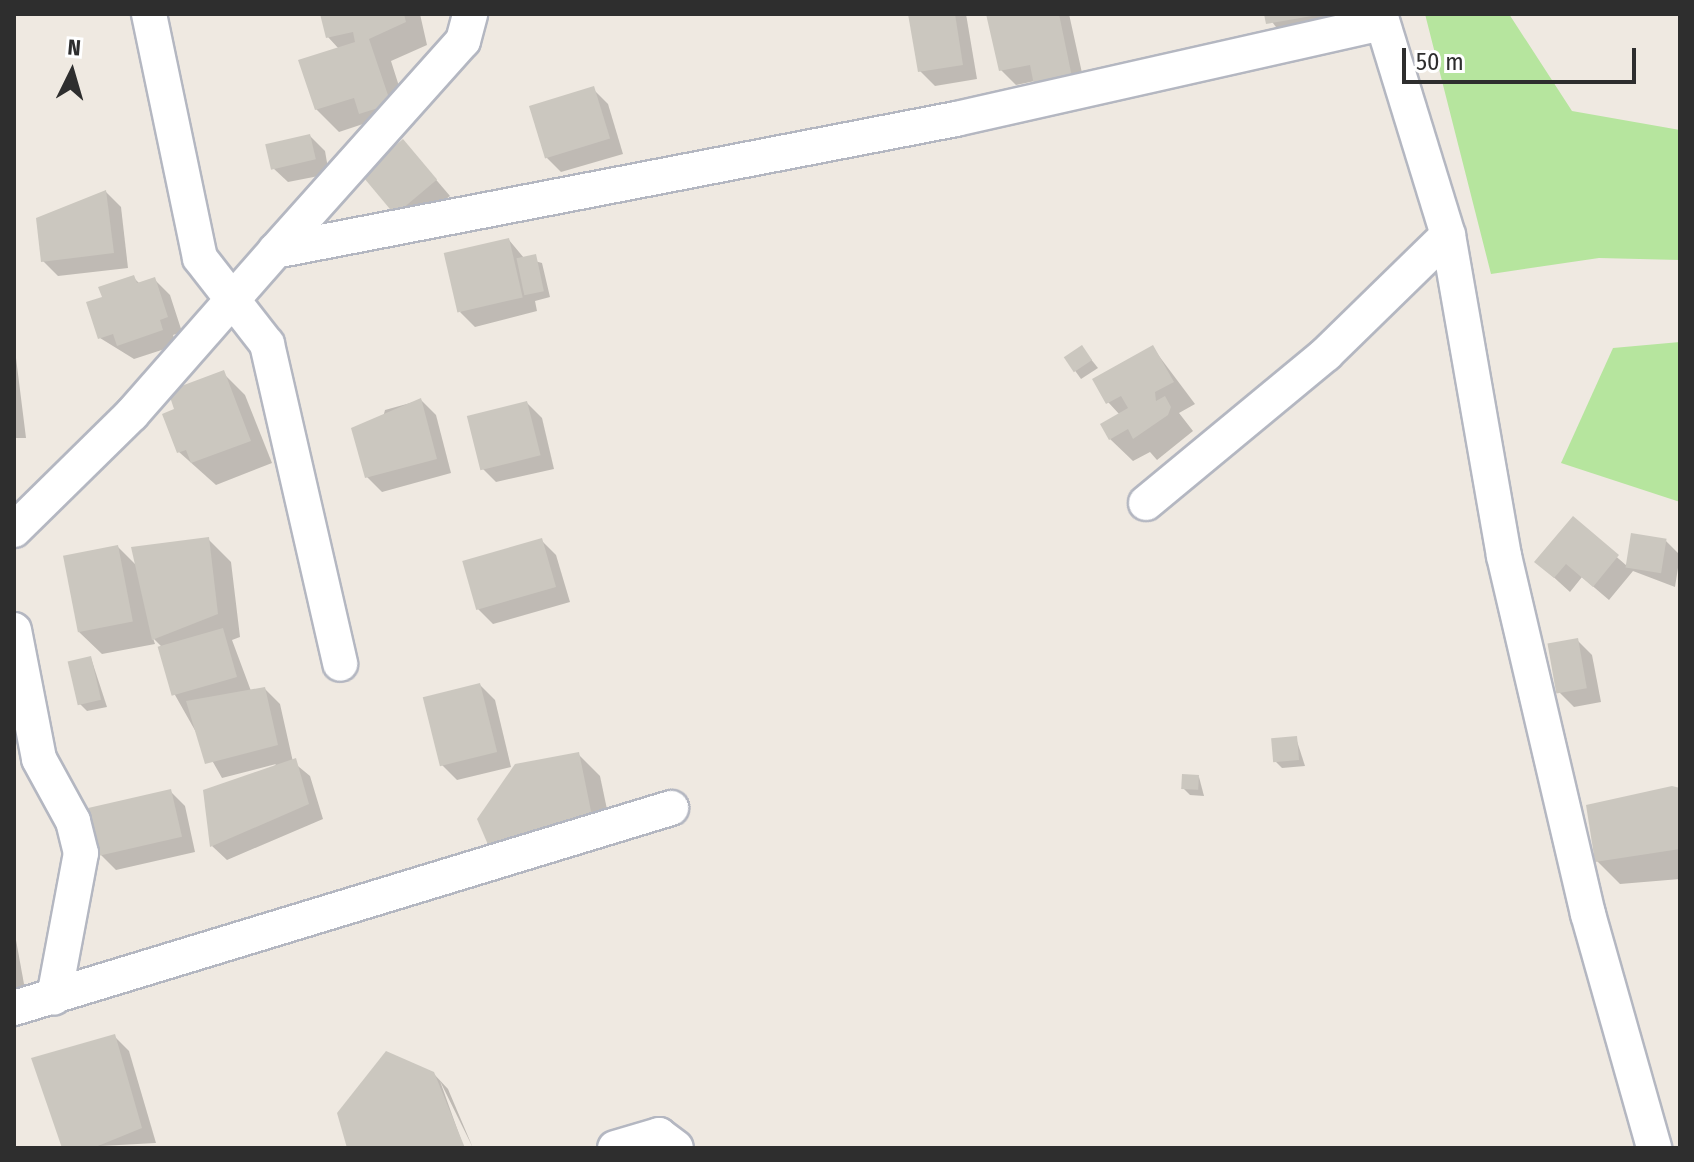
<!DOCTYPE html>
<html>
<head>
<meta charset="utf-8">
<style>
	body { margin:0 }
	#map { position:relative; width:1694px; height:1162px; overflow:hidden; background:#efe9e1; font-family:"Fira Sans Condensed",sans-serif }
	div>[style] { position:absolute }
	.green>* { inset:0; background:#b6e59e }
	.shadow>* { inset:0; background:#0003 }
	.building>* { inset:0; background:#cbc7bf; transform-origin:0 0 }
	.roads { filter:drop-shadow(2px 0 #b4b7c1) drop-shadow(-2px 0 #b4b7c1) drop-shadow(0 2px #b4b7c1) drop-shadow(0 -2px #b4b7c1) }
	.minor>* { height:34px; margin:-17px; padding:0 17px; transform-origin:17px; border-radius:17px; background:#fff }
	span { translate:-50% -50%; white-space:nowrap; text-align:center; line-height:1.15; -webkit-text-stroke:7px #fff; paint-order:stroke }
	.frame { position:absolute; inset:0; border:16px solid #2e2e2e; pointer-events:none }
	.north { position:absolute; left:32px; top:32px; width:80px; height:80px; -webkit-text-stroke:6px #fff; paint-order:stroke; rotate:5deg; font-size:22px; font-weight:700; line-height:32px; text-align:center; color:#2e2e2e }
	.north::after { content:''; display:block; margin:auto; width:28px; height:36px; background:#2e2e2e; clip-path:polygon(50% 0,100% 100%,50% 72%,0 100%) }
	.scale { position:absolute; left:1402px; top:48px; width:234px; height:36px; box-sizing:border-box; border:4px solid #2e2e2e; border-top:0; padding-left:10px; font-size:24px; line-height:28px; white-space:nowrap; color:#2e2e2e; -webkit-text-stroke:6px #fff; paint-order:stroke }
</style>
</head>
<body>
<div id="map">
	<div class="green">
		<div style="clip-path:polygon(1425px 14px,1509px 14px,1572px 111px,1680px 130px,1680px 260px,1599px 258px,1491px 274px)"></div>
		<div style="clip-path:polygon(1680px 342px,1680px 502px,1561px 463px,1613px 348px)"></div>
	</div>
	<div class="shadow">
		<div style="clip-path:polygon(326px 14px,420px 14px,427px 45px,391px 61px,412px 127px,383px 135px,369px 122px,339px 132px,316px 109px,339px 49px,328px 37px)"></div>
		<div style="clip-path:polygon(910px 14px,966px 14px,977px 79px,935px 86px,920px 71px)"></div>
		<div style="clip-path:polygon(988px 14px,1069px 14px,1086px 91px,1035px 81px,1016px 85px,1001px 70px)"></div>
		<div style="clip-path:polygon(1266px 14px,1339px 14px,1343px 36px,1290px 45px)"></div>
		<div style="clip-path:polygon(593px 89px,608px 104px,623px 154px,561px 172px,546px 157px)"></div>
		<div style="clip-path:polygon(310px 136px,325px 151px,329px 174px,288px 182px,273px 168px)"></div>
		<div style="clip-path:polygon(403px 141px,450px 196px,410px 227px,396px 213px)"></div>
		<div style="clip-path:polygon(106px 192px,121px 207px,128px 268px,58px 276px,43px 261px)"></div>
		<div style="clip-path:polygon(509px 240px,524px 258px,542px 263px,550px 297px,535px 301px,537px 311px,475px 327px,460px 312px)"></div>
		<div style="clip-path:polygon(133px 277px,140px 284px,155px 280px,170px 295px,182px 332px,173px 335px,177px 345px,134px 359px,100px 338px,104px 298px)"></div>
		<div style="clip-path:polygon(14px 342px,26px 438px,14px 438px)"></div>
		<div style="clip-path:polygon(1082px 348px,1098px 368px,1081px 379px,1066px 358px)"></div>
		<div style="clip-path:polygon(1153px 348px,1195px 404px,1179px 413px,1193px 431px,1157px 460px,1150px 452px,1133px 461px,1110px 439px,1120px 415px,1108px 402px)"></div>
		<div style="clip-path:polygon(223px 373px,245px 395px,272px 463px,216px 485px,179px 452px,177px 410px)"></div>
		<div style="clip-path:polygon(421px 400px,436px 415px,451px 473px,382px 492px,367px 477px,385px 410px)"></div>
		<div style="clip-path:polygon(527px 403px,542px 418px,554px 469px,496px 482px,481px 467px)"></div>
		<div style="clip-path:polygon(1573px 519px,1627px 566px,1666px 541px,1680px 555px,1675px 587px,1633px 571px,1609px 600px,1582px 577px,1570px 592px,1537px 562px)"></div>
		<div style="clip-path:polygon(209px 540px,231px 562px,240px 637px,232px 640px,251px 691px,265px 689px,280px 704px,293px 762px,310px 776px,323px 819px,227px 860px,212px 846px,276px 764px,222px 778px,175px 695px,163px 648px,153px 638px,155px 644px,102px 654px,79px 632px,118px 547px,138px 567px)"></div>
		<div style="clip-path:polygon(541px 540px,556px 555px,570px 602px,493px 624px,478px 609px)"></div>
		<div style="clip-path:polygon(1577px 640px,1592px 655px,1601px 702px,1574px 707px,1559px 692px)"></div>
		<div style="clip-path:polygon(91px 658px,107px 707px,87px 711px,80px 704px)"></div>
		<div style="clip-path:polygon(480px 685px,495px 700px,511px 767px,457px 780px,442px 765px)"></div>
		<div style="clip-path:polygon(1296px 738px,1305px 766px,1282px 768px,1275px 761px)"></div>
		<div style="clip-path:polygon(578px 754px,600px 776px,613px 838px,480px 819px)"></div>
		<div style="clip-path:polygon(1199px 777px,1204px 796px,1190px 795px,1183px 788px)"></div>
		<div style="clip-path:polygon(1680px 790px,1680px 879px,1620px 884px,1597px 861px)"></div>
		<div style="clip-path:polygon(170px 791px,185px 806px,195px 852px,116px 870px,101px 855px)"></div>
		<div style="clip-path:polygon(14px 929px,28px 1006px,14px 1010px)"></div>
		<div style="clip-path:polygon(114px 1036px,129px 1051px,156px 1143px,64px 1148px)"></div>
		<div style="clip-path:polygon(433px 1073px,448px 1089px,473px 1148px,440px 1081px,464px 1148px,349px 1148px)"></div>
	</div>
	<div class="building">
		<div style="clip-path:polygon(320px 14px,404px 14px,406px 22px,369px 39px,391px 104px,359px 114px,354px 98px,315px 110px,298px 60px,355px 42px,353px 32px,326px 38px)"></div>
		<div style="clip-path:polygon(908px 14px,955px 14px,963px 65px,918px 72px)"></div>
		<div style="clip-path:polygon(986px 14px,1059px 14px,1072px 77px,1034px 85px,1030px 65px,999px 71px)"></div>
		<div style="clip-path:polygon(1264px 14px,1312px 14px,1312px 16px,1266px 24px)"></div>
		<div style="left:594px;top:86px;width:55px;height:68px;rotate:73deg"></div>
		<div style="left:310px;top:134px;width:26px;height:46px;rotate:77deg"></div>
		<div style="left:403px;top:139px;width:53px;height:55px;rotate:50deg"></div>
		<div style="clip-path:polygon(106px 190px,114px 253px,41px 262px,36px 218px)"></div>
		<div style="left:509px;top:238px;width:61px;height:67px;rotate:77deg"></div>
		<div style="left:536px;top:254px;width:38px;height:20px;rotate:78deg"></div>
		<div style="clip-path:polygon(134px 275px,137px 283px,155px 277px,168px 317px,160px 320px,163px 330px,117px 346px,113px 334px,98px 339px,86px 302px,102px 297px,98px 287px)"></div>
		<div style="left:1082px;top:345px;width:18px;height:22px;rotate:56deg"></div>
		<div style="clip-path:polygon(1153px 345px,1174px 382px,1155px 392px,1156px 401px,1165px 396px,1171px 407px,1168px 415px,1133px 439px,1128px 429px,1109px 440px,1100px 424px,1128px 408px,1121px 396px,1106px 404px,1092px 379px)"></div>
		<div style="clip-path:polygon(224px 370px,251px 441px,191px 463px,186px 450px,177px 453px,162px 414px,174px 409px,168px 391px)"></div>
		<div style="clip-path:polygon(421px 398px,437px 459px,365px 478px,351px 428px)"></div>
		<div style="left:527px;top:401px;width:56px;height:62px;rotate:76deg"></div>
		<div style="clip-path:polygon(1573px 516px,1619px 555px,1593px 587px,1566px 564px,1554px 578px,1534px 562px)"></div>
		<div style="left:1631px;top:533px;width:36px;height:35px;rotate:9deg"></div>
		<div style="clip-path:polygon(209px 537px,218px 614px,152px 640px,131px 547px)"></div>
		<div style="left:542px;top:538px;width:51px;height:83px;rotate:74deg"></div>
		<div style="left:118px;top:545px;width:78px;height:56px;rotate:79deg"></div>
		<div style="left:223px;top:628px;width:51px;height:68px;rotate:74deg"></div>
		<div style="left:1578px;top:638px;width:51px;height:31px;rotate:80deg"></div>
		<div style="left:91px;top:656px;width:45px;height:24px;rotate:77deg"></div>
		<div style="left:480px;top:683px;width:71px;height:59px;rotate:76deg"></div>
		<div style="clip-path:polygon(265px 687px,278px 745px,205px 764px,186px 701px)"></div>
		<div style="left:1297px;top:736px;width:24px;height:26px;rotate:85deg"></div>
		<div style="clip-path:polygon(579px 752px,592px 816px,489px 847px,477px 819px,515px 764px)"></div>
		<div style="clip-path:polygon(296px 758px,309px 804px,210px 847px,203px 790px)"></div>
		<div style="left:1182px;top:774px;width:17px;height:15px;rotate:3deg"></div>
		<div style="clip-path:polygon(1672px 786px,1680px 788px,1680px 849px,1595px 862px,1586px 805px)"></div>
		<div style="left:171px;top:789px;width:49px;height:85px;rotate:77deg"></div>
		<div style="clip-path:polygon(115px 1034px,142px 1128px,93px 1148px,62px 1148px,31px 1058px)"></div>
		<div style="clip-path:polygon(386px 1051px,434px 1072px,465px 1148px,347px 1148px,337px 1113px)"></div>
	</div>
	<div class="roads">
		<div class="minor">
			<div style="left:149px;top:14px;width:249px;rotate:78.2deg"></div>
			<div style="left:200px;top:258px;width:109px;rotate:52.1deg"></div>
			<div style="left:267px;top:344px;width:328px;rotate:77.1deg"></div>
			<div style="left:1380px;top:14px;width:231px;rotate:72.9deg"></div>
			<div style="left:1448px;top:235px;width:326px;rotate:80.1deg"></div>
			<div style="left:1504px;top:556px;width:368px;rotate:76.8deg"></div>
			<div style="left:1588px;top:914px;width:243px;rotate:74.2deg"></div>
			<div style="left:275px;top:251px;width:282px;rotate:-48.2deg"></div>
			<div style="left:463px;top:41px;width:28px;rotate:-75deg"></div>
			<div style="left:1146px;top:503px;width:234px;rotate:-39.6deg"></div>
			<div style="left:1326px;top:354px;width:170px;rotate:-44.3deg"></div>
			<div style="left:14px;top:530px;width:165px;rotate:-44.5deg"></div>
			<div style="left:132px;top:414px;width:217px;rotate:-48.7deg"></div>
			<div style="left:275px;top:251px;width:694px;rotate:-10.97deg"></div>
			<div style="left:956px;top:119px;width:437px;rotate:-12.7deg"></div>
			<div style="left:14px;top:630px;width:131px;rotate:79deg"></div>
			<div style="left:39px;top:759px;width:71px;rotate:61.3deg"></div>
			<div style="left:73px;top:821px;width:33px;rotate:76deg"></div>
			<div style="left:81px;top:853px;width:147px;rotate:100.6deg"></div>
			<div style="left:14px;top:1008px;width:687px;rotate:-16.93deg"></div>
			<div style="left:615px;top:1148px;width:46px;rotate:-16.5deg"></div>
			<div style="left:659px;top:1135px;width:21px;rotate:37deg"></div>
		</div>
	</div>
	<div class="frame"></div>
	<div class="north">N</div>
	<div class="scale">50 m</div>
</div>
</body>
</html>
